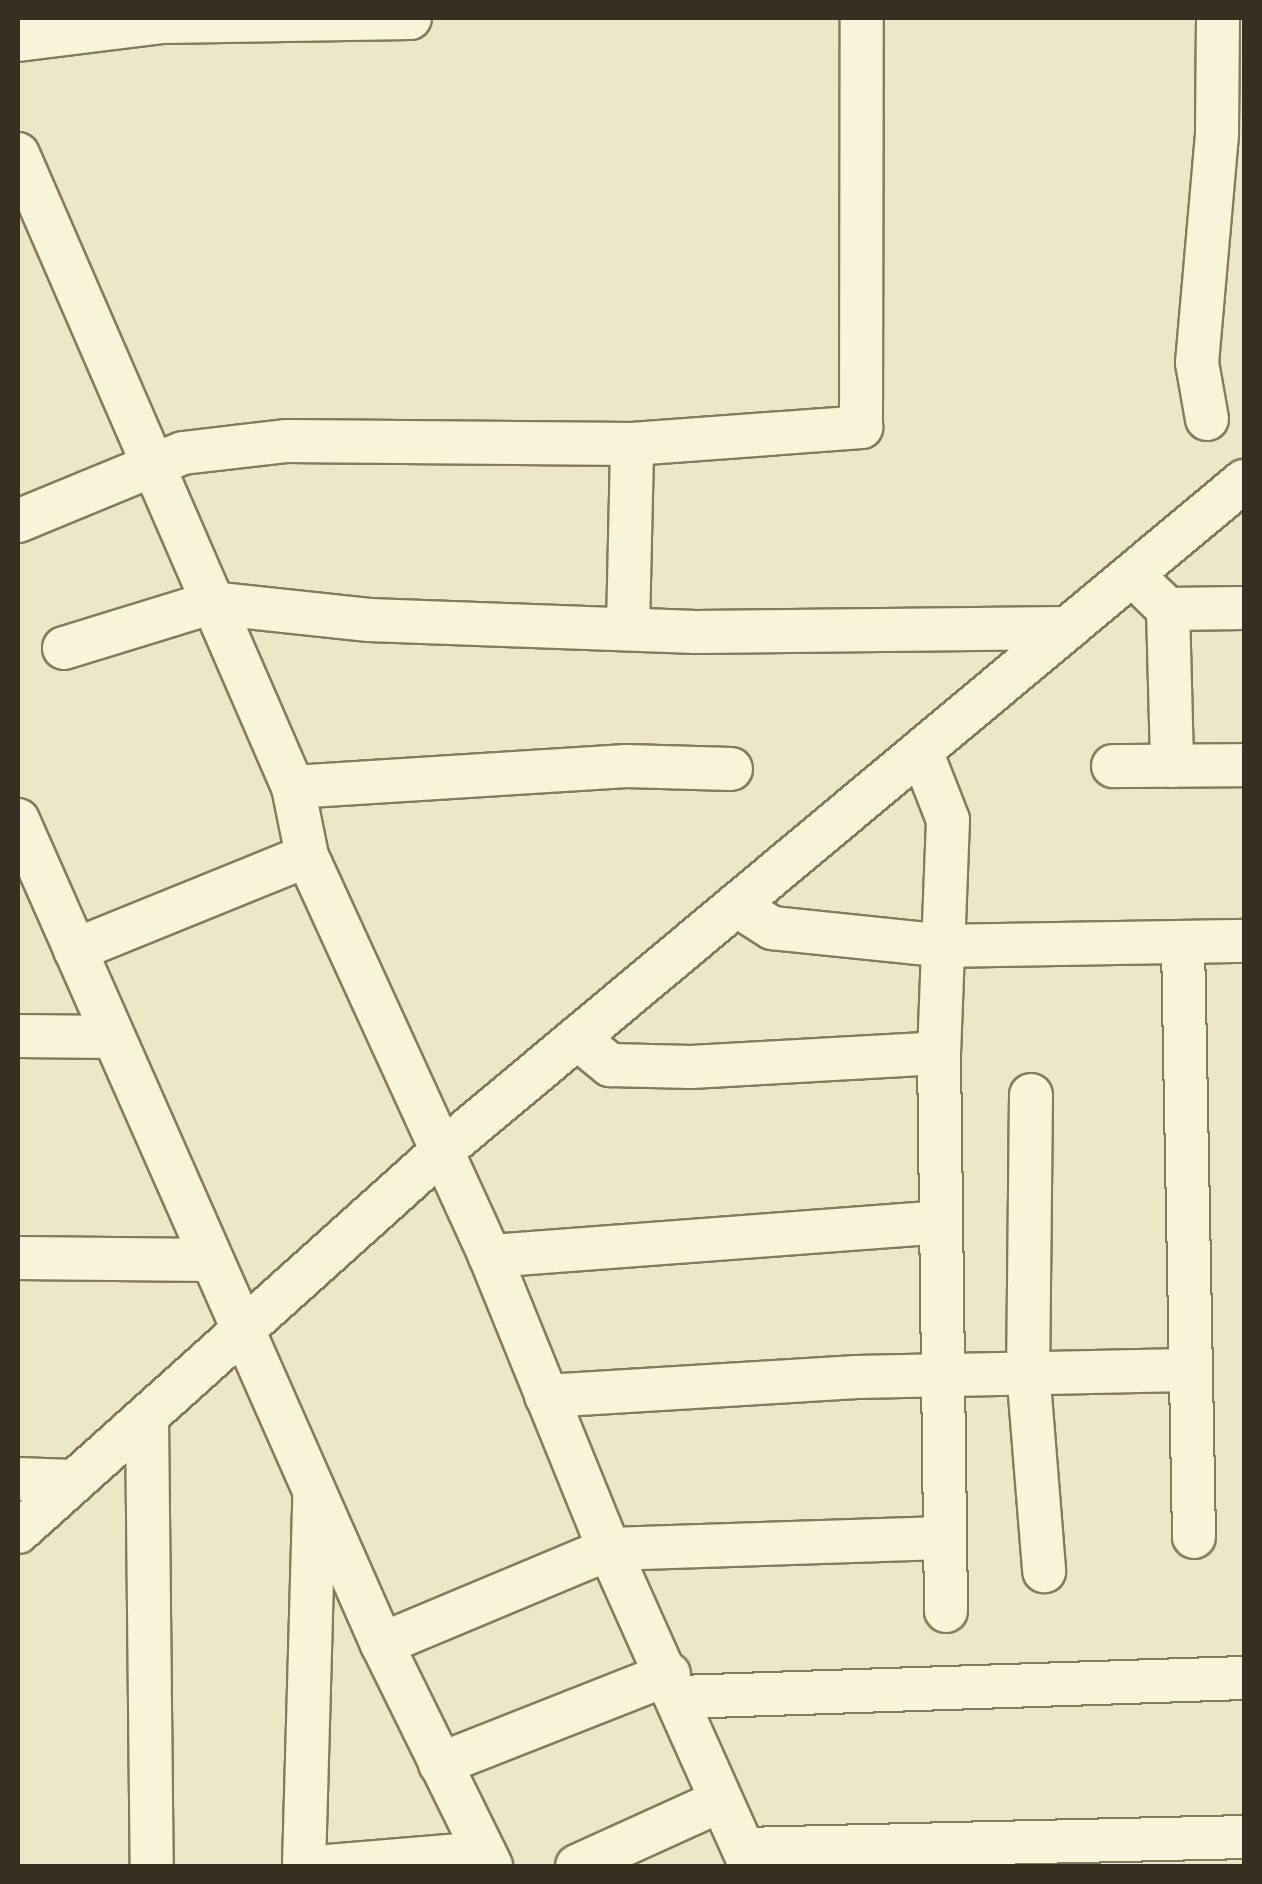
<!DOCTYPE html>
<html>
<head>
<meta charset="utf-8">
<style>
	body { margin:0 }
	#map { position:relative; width:1262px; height:1884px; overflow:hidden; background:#ece8c7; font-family:Georgia,serif }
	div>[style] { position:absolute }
	.roads { filter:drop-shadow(2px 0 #867b5d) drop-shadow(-2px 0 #867b5d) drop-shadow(0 2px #867b5d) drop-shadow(0 -2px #867b5d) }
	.minor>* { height:42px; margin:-21px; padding:0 21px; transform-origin:21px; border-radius:21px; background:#f7f4da }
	span { translate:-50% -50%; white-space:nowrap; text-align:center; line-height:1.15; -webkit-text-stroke:10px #f3f1d6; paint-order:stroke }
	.frame { position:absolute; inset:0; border:20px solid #373020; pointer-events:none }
</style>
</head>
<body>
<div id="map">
	<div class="roads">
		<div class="minor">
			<div style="left:18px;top:40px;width:146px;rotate:-7.1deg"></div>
			<div style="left:163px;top:22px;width:247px;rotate:-0.9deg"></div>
			<div style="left:18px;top:154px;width:690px;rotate:66.52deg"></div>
			<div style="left:293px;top:787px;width:70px;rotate:78.5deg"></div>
			<div style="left:307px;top:856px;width:440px;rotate:65.4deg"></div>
			<div style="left:490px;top:1256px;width:316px;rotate:67.9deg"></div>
			<div style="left:609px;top:1549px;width:347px;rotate:65.9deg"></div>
			<div style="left:1207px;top:419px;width:57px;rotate:-100.1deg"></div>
			<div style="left:1197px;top:363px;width:231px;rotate:-85deg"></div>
			<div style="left:1217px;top:133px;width:115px;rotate:-89.5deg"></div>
			<div style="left:18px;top:521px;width:178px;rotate:-22.4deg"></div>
			<div style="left:183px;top:453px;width:105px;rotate:-6.6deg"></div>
			<div style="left:287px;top:441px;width:345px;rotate:0.5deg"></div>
			<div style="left:632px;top:444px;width:230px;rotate:-4.2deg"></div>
			<div style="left:861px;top:427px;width:409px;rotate:-89.9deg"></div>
			<div style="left:1148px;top:590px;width:28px;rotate:44deg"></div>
			<div style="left:1168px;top:609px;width:76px;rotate:-0.8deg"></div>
			<div style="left:1168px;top:609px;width:157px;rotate:88.5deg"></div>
			<div style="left:628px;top:627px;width:183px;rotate:-88.7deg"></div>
			<div style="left:64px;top:648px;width:153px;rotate:-17.1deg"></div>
			<div style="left:210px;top:603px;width:160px;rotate:6.1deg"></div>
			<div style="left:369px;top:620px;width:327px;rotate:2.1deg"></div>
			<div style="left:696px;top:632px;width:372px;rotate:-0.6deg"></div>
			<div style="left:921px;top:751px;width:74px;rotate:68.6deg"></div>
			<div style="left:948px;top:820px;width:233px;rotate:92.2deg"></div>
			<div style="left:939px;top:1053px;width:558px;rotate:89.28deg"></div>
			<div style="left:1113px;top:766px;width:131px;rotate:-0.4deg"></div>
			<div style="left:293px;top:787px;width:334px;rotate:-3.6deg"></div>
			<div style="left:626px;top:766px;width:105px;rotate:1.6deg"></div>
			<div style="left:18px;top:820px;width:901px;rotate:66.17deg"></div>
			<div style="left:382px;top:1644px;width:247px;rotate:63.8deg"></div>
			<div style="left:736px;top:905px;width:43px;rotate:32.6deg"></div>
			<div style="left:772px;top:928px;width:174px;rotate:5.9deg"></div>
			<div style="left:945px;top:946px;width:299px;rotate:-1deg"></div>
			<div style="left:1183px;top:943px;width:594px;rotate:88.94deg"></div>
			<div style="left:75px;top:950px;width:250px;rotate:-22.1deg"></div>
			<div style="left:18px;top:1036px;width:95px;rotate:0.6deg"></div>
			<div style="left:577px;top:1038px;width:43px;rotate:39.3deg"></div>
			<div style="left:610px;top:1065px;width:81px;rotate:1.4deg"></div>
			<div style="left:691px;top:1067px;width:248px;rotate:-3.2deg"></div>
			<div style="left:1031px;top:1095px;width:275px;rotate:90.6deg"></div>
			<div style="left:1028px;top:1370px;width:202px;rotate:85.4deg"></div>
			<div style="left:490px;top:1256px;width:450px;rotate:-4.3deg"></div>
			<div style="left:18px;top:1258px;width:192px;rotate:0.6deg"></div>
			<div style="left:546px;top:1396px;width:311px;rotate:-3.5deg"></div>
			<div style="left:856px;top:1377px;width:330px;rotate:-1.2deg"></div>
			<div style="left:147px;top:1418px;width:448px;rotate:89.4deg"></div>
			<div style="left:18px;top:1479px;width:53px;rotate:2.2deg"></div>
			<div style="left:18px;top:1532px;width:570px;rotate:-41.94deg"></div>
			<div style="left:442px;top:1151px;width:1045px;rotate:-39.88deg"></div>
			<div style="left:382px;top:1644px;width:246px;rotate:-22.7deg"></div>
			<div style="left:609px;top:1549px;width:335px;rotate:-1.9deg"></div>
			<div style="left:680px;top:1697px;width:564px;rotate:-1.93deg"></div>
			<div style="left:440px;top:1764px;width:246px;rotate:-21.5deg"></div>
			<div style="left:744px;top:1849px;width:500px;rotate:-1.37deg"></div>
			<div style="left:304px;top:1866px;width:369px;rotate:-88.4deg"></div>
			<div style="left:328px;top:1866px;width:157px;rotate:-4.8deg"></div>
			<div style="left:577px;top:1866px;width:157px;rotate:-24.4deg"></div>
		</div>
	</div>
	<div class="frame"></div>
</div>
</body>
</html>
